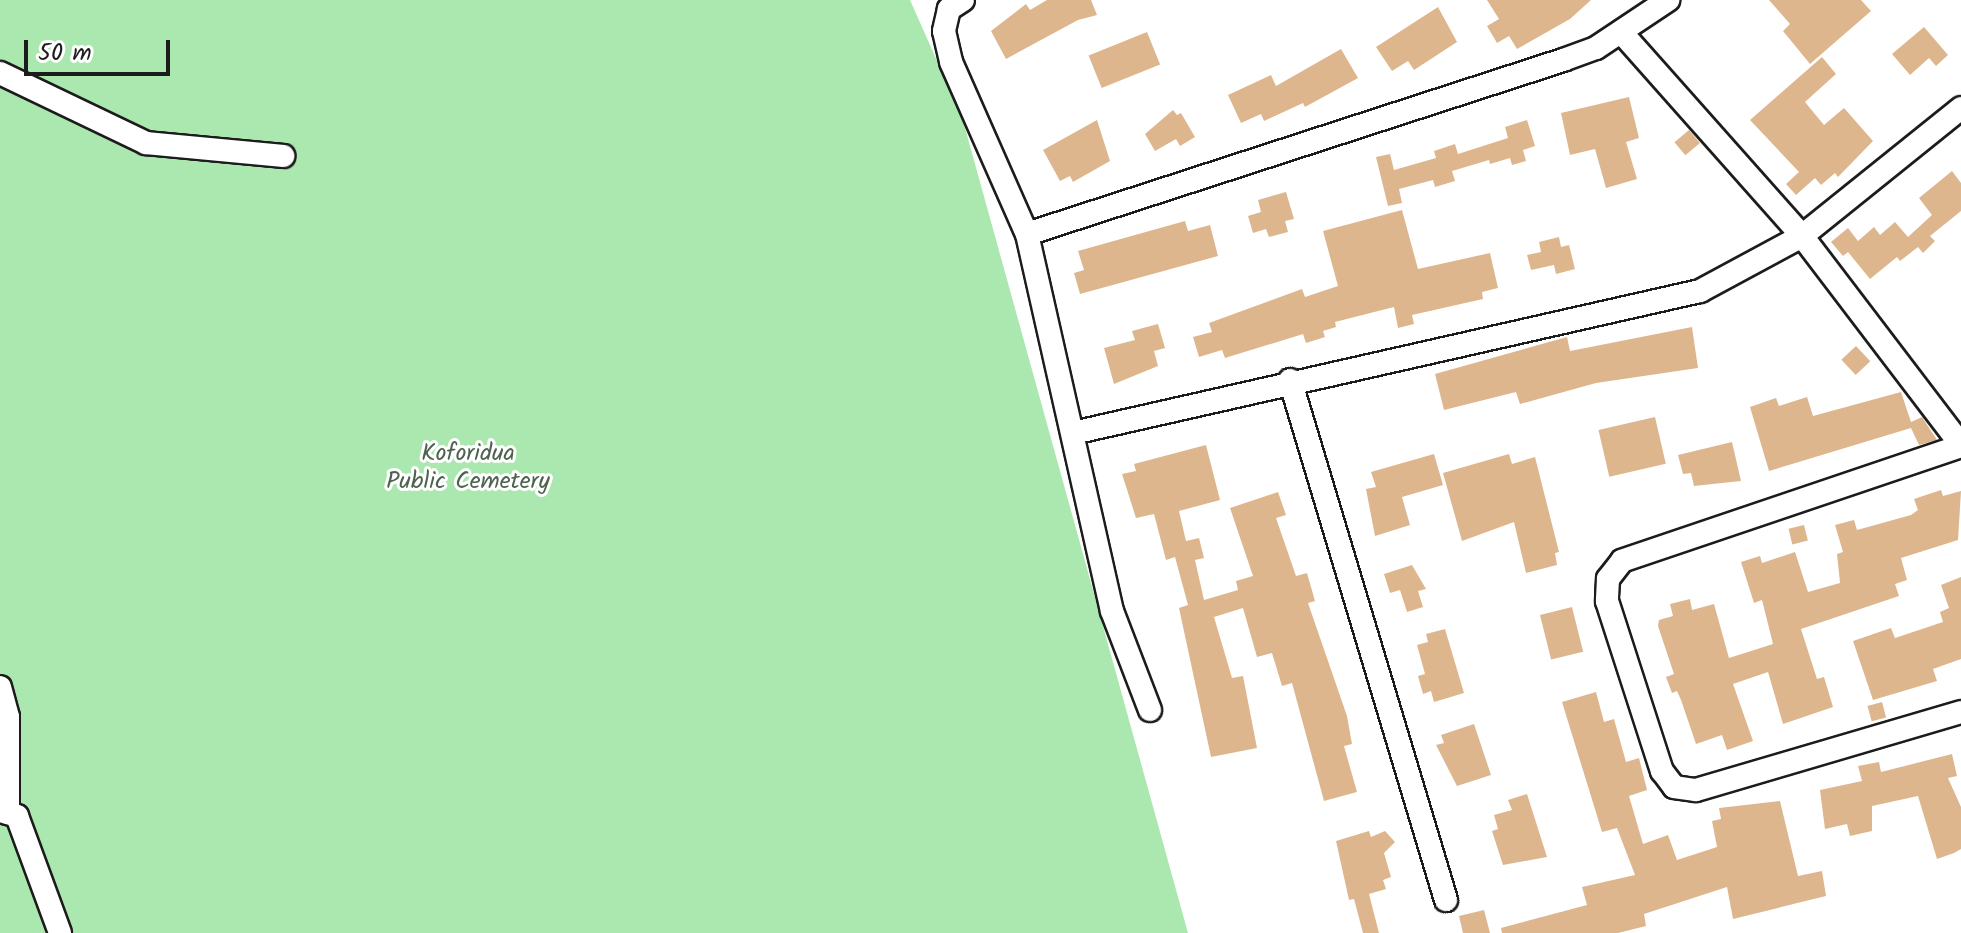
<!DOCTYPE html>
<html>
<head>
<meta charset="utf-8">
<style>
	body { margin:0 }
	#map { position:relative; width:1961px; height:933px; overflow:hidden; background:#fff; font-family:Kalam,sans-serif }
	div>[style] { position:absolute }
	.green>* { inset:0; background:#abe8af }
	.building>* { inset:0; background:#deb68e; transform-origin:0 0 }
	.roads { filter:drop-shadow(2px 0 #1c1c1c) drop-shadow(-2px 0 #1c1c1c) drop-shadow(0 2px #1c1c1c) drop-shadow(0 -2px #1c1c1c) }
	.minor>* { height:22px; margin:-11px; padding:0 11px; transform-origin:11px; border-radius:11px; background:#fff }
	span { translate:-50% -50%; white-space:nowrap; text-align:center; line-height:1.15; -webkit-text-stroke:6px #fff; paint-order:stroke }
	.park-label { font-size:24px; color:#4e634f }
	.scale { position:absolute; left:24px; top:40px; width:146px; height:36px; box-sizing:border-box; border:4px solid #1c1c1c; border-top:0; padding-left:10px; font-size:24px; line-height:28px; white-space:nowrap; color:#1c1c1c; -webkit-text-stroke:6px #fff; paint-order:stroke }
</style>
</head>
<body>
<div id="map">
	<div class="green">
		<div style="clip-path:polygon(0 0,910px 0,962px 117px,1188px 933px,0 933px)"></div>
	</div>
	<div class="building">
		<div style="clip-path:polygon(1047px 0,1091px 0,1097px 15px,1078px 20px,1006px 59px,991px 31px,1026px 4px,1030px 10px)"></div>
		<div style="clip-path:polygon(1487px 0,1591px 0,1570px 19px,1517px 49px,1509px 36px,1497px 43px,1487px 26px,1499px 19px)"></div>
		<div style="clip-path:polygon(1769px 0,1861px 0,1871px 11px,1810px 64px,1783px 31px,1790px 24px)"></div>
		<div style="clip-path:polygon(1438px 7px,1457px 42px,1414px 70px,1408px 61px,1392px 71px,1376px 47px)"></div>
		<div style="clip-path:polygon(1924px 27px,1948px 55px,1936px 66px,1929px 58px,1910px 75px,1892px 54px)"></div>
		<div style="left:1147px;top:32px;width:35px;height:63px;rotate:68deg"></div>
		<div style="clip-path:polygon(1341px 49px,1358px 78px,1305px 107px,1303px 103px,1264px 121px,1261px 114px,1241px 123px,1228px 95px,1271px 75px,1276px 86px)"></div>
		<div style="clip-path:polygon(1822px 57px,1836px 74px,1805px 102px,1824px 125px,1844px 108px,1873px 141px,1838px 177px,1835px 173px,1821px 185px,1815px 178px,1796px 195px,1786px 184px,1799px 172px,1750px 120px)"></div>
		<div style="clip-path:polygon(1629px 97px,1639px 138px,1626px 142px,1637px 179px,1606px 188px,1595px 149px,1570px 155px,1561px 113px)"></div>
		<div style="clip-path:polygon(1173px 110px,1177px 115px,1181px 113px,1195px 137px,1180px 146px,1176px 139px,1155px 151px,1145px 134px)"></div>
		<div style="clip-path:polygon(1097px 120px,1110px 161px,1073px 182px,1070px 176px,1060px 181px,1043px 150px)"></div>
		<div style="clip-path:polygon(1527px 120px,1535px 146px,1523px 150px,1526px 161px,1512px 165px,1510px 158px,1490px 164px,1489px 160px,1452px 171px,1455px 181px,1435px 187px,1433px 180px,1399px 189px,1402px 203px,1388px 206px,1376px 157px,1390px 154px,1394px 170px,1436px 158px,1434px 151px,1455px 144px,1458px 154px,1508px 138px,1505px 127px)"></div>
		<div style="left:1689px;top:130px;width:17px;height:19px;rotate:50deg"></div>
		<div style="clip-path:polygon(1952px 171px,1961px 183px,1961px 211px,1930px 236px,1935px 241px,1923px 253px,1918px 247px,1900px 261px,1897px 257px,1870px 279px,1848px 252px,1843px 256px,1831px 242px,1848px 228px,1858px 241px,1874px 227px,1880px 235px,1895px 222px,1908px 237px,1932px 215px,1919px 198px)"></div>
		<div style="clip-path:polygon(1286px 192px,1294px 219px,1285px 221px,1288px 232px,1269px 237px,1266px 229px,1253px 233px,1248px 216px,1261px 212px,1258px 200px)"></div>
		<div style="clip-path:polygon(1402px 210px,1418px 269px,1490px 253px,1498px 288px,1482px 292px,1483px 299px,1412px 315px,1414px 324px,1398px 328px,1394px 307px,1335px 322px,1336px 327px,1323px 331px,1325px 337px,1306px 343px,1303px 334px,1225px 358px,1222px 350px,1199px 357px,1193px 337px,1212px 332px,1209px 323px,1302px 289px,1305px 297px,1338px 286px,1323px 231px)"></div>
		<div style="clip-path:polygon(1185px 221px,1188px 231px,1210px 225px,1218px 256px,1080px 294px,1074px 273px,1084px 270px,1078px 251px)"></div>
		<div style="clip-path:polygon(1559px 237px,1561px 247px,1569px 245px,1575px 269px,1556px 274px,1554px 265px,1531px 270px,1527px 255px,1541px 252px,1539px 242px)"></div>
		<div style="clip-path:polygon(1158px 324px,1165px 348px,1154px 351px,1158px 366px,1114px 384px,1104px 348px,1135px 340px,1132px 331px)"></div>
		<div style="clip-path:polygon(1692px 327px,1698px 368px,1596px 383px,1520px 404px,1516px 392px,1444px 410px,1435px 374px,1567px 337px,1570px 351px)"></div>
		<div style="left:1856px;top:346px;width:21px;height:20px;rotate:47deg"></div>
		<div style="clip-path:polygon(1901px 392px,1911px 422px,1922px 417px,1937px 440px,1919px 445px,1911px 428px,1769px 471px,1750px 407px,1776px 398px,1779px 406px,1807px 397px,1813px 416px)"></div>
		<div style="left:1655px;top:417px;width:48px;height:58px;rotate:77deg"></div>
		<div style="clip-path:polygon(1732px 442px,1741px 481px,1694px 486px,1691px 473px,1683px 474px,1678px 455px)"></div>
		<div style="clip-path:polygon(1206px 445px,1220px 500px,1179px 511px,1186px 541px,1199px 538px,1204px 558px,1195px 560px,1204px 600px,1238px 590px,1236px 581px,1253px 576px,1230px 508px,1278px 492px,1286px 515px,1276px 518px,1296px 576px,1307px 573px,1315px 601px,1308px 603px,1347px 716px,1352px 744px,1344px 746px,1357px 792px,1324px 801px,1292px 683px,1282px 686px,1272px 653px,1257px 657px,1243px 608px,1214px 617px,1232px 678px,1243px 676px,1257px 748px,1211px 757px,1179px 608px,1188px 605px,1175px 557px,1166px 560px,1154px 514px,1136px 518px,1122px 474px,1136px 471px,1134px 464px)"></div>
		<div style="clip-path:polygon(1434px 454px,1443px 485px,1402px 497px,1410px 525px,1375px 536px,1366px 489px,1376px 487px,1371px 472px)"></div>
		<div style="clip-path:polygon(1509px 454px,1512px 464px,1535px 457px,1559px 552px,1555px 553px,1557px 565px,1526px 573px,1514px 522px,1462px 541px,1443px 473px)"></div>
		<div style="clip-path:polygon(1941px 490px,1943px 496px,1961px 491px,1958px 540px,1901px 558px,1907px 580px,1895px 584px,1899px 596px,1801px 629px,1817px 679px,1824px 677px,1833px 707px,1783px 724px,1768px 672px,1733px 684px,1753px 741px,1727px 750px,1722px 735px,1696px 744px,1681px 700px,1677px 691px,1672px 693px,1666px 677px,1674px 674px,1658px 626px,1659px 620px,1673px 616px,1670px 604px,1690px 599px,1692px 610px,1714px 604px,1729px 658px,1773px 644px,1762px 600px,1754px 603px,1741px 562px,1760px 556px,1762px 563px,1795px 552px,1808px 592px,1840px 583px,1837px 554px,1843px 552px,1835px 525px,1854px 520px,1857px 530px,1911px 515px,1918px 510px,1914px 499px)"></div>
		<div style="left:1804px;top:525px;width:16px;height:16px;rotate:76deg"></div>
		<div style="clip-path:polygon(1412px 565px,1426px 589px,1418px 591px,1423px 607px,1407px 612px,1400px 590px,1390px 593px,1384px 574px)"></div>
		<div style="clip-path:polygon(1961px 577px,1961px 659px,1933px 669px,1937px 681px,1873px 700px,1853px 641px,1891px 628px,1895px 638px,1943px 622px,1940px 612px,1949px 608px,1941px 585px)"></div>
		<div style="left:1572px;top:607px;width:46px;height:33px;rotate:76deg"></div>
		<div style="clip-path:polygon(1445px 629px,1464px 693px,1434px 702px,1431px 691px,1423px 694px,1418px 676px,1425px 674px,1417px 645px,1428px 642px,1426px 634px)"></div>
		<div style="clip-path:polygon(1596px 692px,1604px 722px,1614px 719px,1626px 762px,1639px 758px,1647px 790px,1629px 796px,1643px 844px,1668px 835px,1677px 860px,1717px 847px,1712px 821px,1721px 819px,1719px 808px,1780px 801px,1798px 876px,1822px 871px,1826px 896px,1733px 919px,1727px 887px,1644px 914px,1646px 926px,1618px 933px,1502px 933px,1501px 928px,1587px 905px,1582px 887px,1635px 875px,1617px 828px,1602px 832px,1562px 702px)"></div>
		<div style="left:1882px;top:702px;width:16px;height:15px;rotate:75deg"></div>
		<div style="clip-path:polygon(1474px 724px,1491px 775px,1457px 786px,1436px 745px,1444px 743px,1441px 735px)"></div>
		<div style="clip-path:polygon(1952px 754px,1957px 776px,1948px 778px,1961px 807px,1961px 849px,1954px 853px,1937px 859px,1918px 796px,1872px 806px,1872px 831px,1850px 836px,1847px 824px,1825px 829px,1820px 790px,1862px 781px,1858px 766px,1879px 762px,1881px 772px)"></div>
		<div style="clip-path:polygon(1527px 794px,1547px 857px,1503px 865px,1492px 831px,1498px 829px,1494px 815px,1512px 810px,1508px 800px)"></div>
		<div style="clip-path:polygon(1369px 831px,1371px 837px,1385px 831px,1395px 842px,1384px 853px,1391px 877px,1383px 880px,1386px 889px,1369px 894px,1379px 933px,1363px 933px,1354px 899px,1349px 900px,1336px 841px)"></div>
		<div style="clip-path:polygon(1484px 910px,1490px 933px,1463px 933px,1459px 916px)"></div>
	</div>
	<div class="roads">
		<div class="minor">
			<div style="left:963px;top:0;width:17px;rotate:147deg"></div>
			<div style="left:949px;top:9px;width:23px;rotate:103deg"></div>
			<div style="left:944px;top:31px;width:32px;rotate:77deg"></div>
			<div style="left:951px;top:62px;width:188px;rotate:66.2deg"></div>
			<div style="left:1027px;top:234px;width:386px;rotate:77.3deg"></div>
			<div style="left:1112px;top:611px;width:106px;rotate:69deg"></div>
			<div style="left:1621px;top:32px;width:273px;rotate:48.4deg"></div>
			<div style="left:1802px;top:236px;width:263px;rotate:52.7deg"></div>
			<div style="left:0;top:73px;width:162px;rotate:25.6deg"></div>
			<div style="left:146px;top:143px;width:138px;rotate:5.4deg"></div>
			<div style="left:1027px;top:234px;width:564px;rotate:-17.98deg"></div>
			<div style="left:1563px;top:60px;width:35px;rotate:-20deg"></div>
			<div style="left:1596px;top:48px;width:87px;rotate:-33.7deg"></div>
			<div style="left:1290px;top:380px;width:543px;rotate:73.3deg"></div>
			<div style="left:1073px;top:433px;width:643px;rotate:-12.76deg"></div>
			<div style="left:1700px;top:291px;width:116px;rotate:-28.3deg"></div>
			<div style="left:1802px;top:236px;width:204px;rotate:-38.8deg"></div>
			<div style="left:1961px;top:446px;width:358px;rotate:161.3deg"></div>
			<div style="left:1622px;top:561px;width:23px;rotate:128deg"></div>
			<div style="left:1608px;top:579px;width:22px;rotate:93deg"></div>
			<div style="left:1607px;top:601px;width:179px;rotate:72.1deg"></div>
			<div style="left:1662px;top:771px;width:20px;rotate:53deg"></div>
			<div style="left:1674px;top:787px;width:22px;rotate:8deg"></div>
			<div style="left:1696px;top:790px;width:276px;rotate:-16.4deg"></div>
			<div style="left:0;top:687px;width:31px;rotate:75deg"></div>
			<div style="left:8px;top:717px;width:96px;rotate:90deg"></div>
			<div style="left:0;top:811px;width:18px;rotate:16deg"></div>
			<div style="left:17px;top:816px;width:125px;rotate:69.8deg"></div>
		</div>
	</div>
	<div class="park-label">
		<span style="left:468px;top:468px">Koforidua<br>Public Cemetery</span>
	</div>
	<div class="scale">50 m</div>
</div>
</body>
</html>
